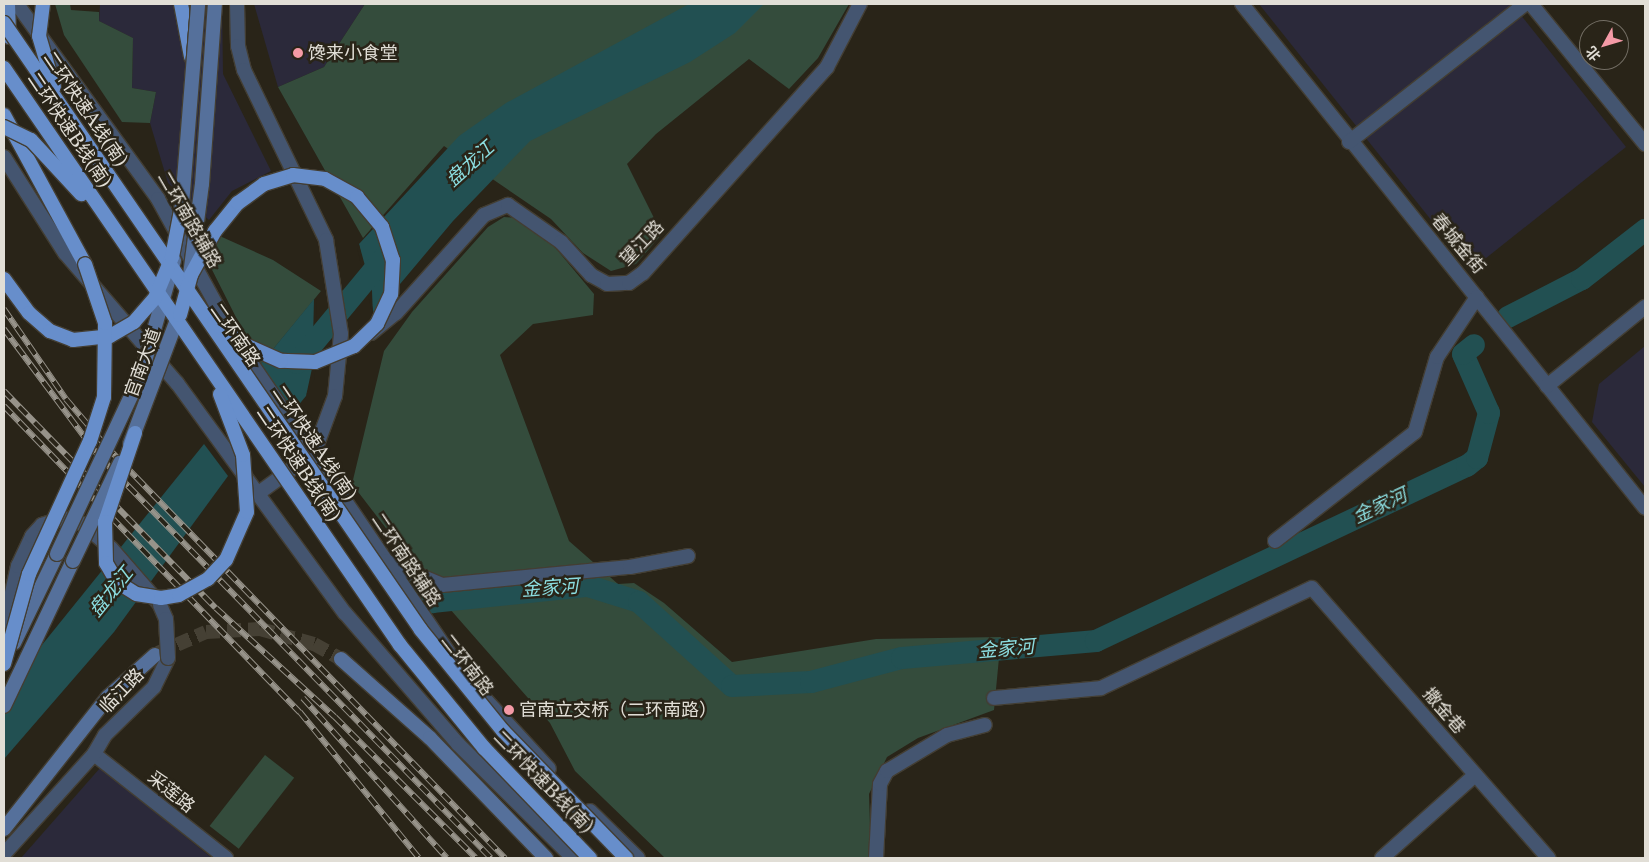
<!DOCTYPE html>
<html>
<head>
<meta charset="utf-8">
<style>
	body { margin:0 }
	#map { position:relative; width:1649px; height:862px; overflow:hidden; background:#292418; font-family:"Libre Baskerville","Noto Sans SC",serif }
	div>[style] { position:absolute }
	.commercial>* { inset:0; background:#2b293a }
	.green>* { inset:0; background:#344c3c; transform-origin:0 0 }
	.water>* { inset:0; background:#225052 }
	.pier>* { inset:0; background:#292418 }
	.river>* { height:22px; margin:-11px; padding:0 11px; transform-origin:11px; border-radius:11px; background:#225052 }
	.secondary-tunnel>* { height:14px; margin-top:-7px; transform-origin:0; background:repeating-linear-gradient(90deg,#454034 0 14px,transparent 0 21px) }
	.roads { filter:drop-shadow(1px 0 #433e33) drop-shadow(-1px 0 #433e33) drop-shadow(0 1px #433e33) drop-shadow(0 -1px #433e33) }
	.minor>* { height:14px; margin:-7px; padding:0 7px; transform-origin:7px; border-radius:7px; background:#445570 }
	.tertiary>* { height:14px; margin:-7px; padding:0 7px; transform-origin:7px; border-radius:7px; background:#445570 }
	.secondary>* { height:14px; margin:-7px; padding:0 7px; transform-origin:7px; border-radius:7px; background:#55709b }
	.primary>* { height:14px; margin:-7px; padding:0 7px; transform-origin:7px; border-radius:7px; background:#6185bc }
	.trunk>* { height:14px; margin:-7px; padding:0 7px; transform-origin:7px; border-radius:7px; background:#678ecb }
	.rail>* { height:5.5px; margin-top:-2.75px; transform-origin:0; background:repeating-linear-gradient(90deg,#292418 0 11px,#97938a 0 22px); box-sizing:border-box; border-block:1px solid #97938a }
	.bridges { filter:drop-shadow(1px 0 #433e33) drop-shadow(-1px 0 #433e33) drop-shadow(0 1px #433e33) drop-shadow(0 -1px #433e33) }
	.minor-bridge>* { height:14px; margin:-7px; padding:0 7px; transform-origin:7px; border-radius:7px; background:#445570 }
	.secondary-bridge>* { height:14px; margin:-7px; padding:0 7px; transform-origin:7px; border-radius:7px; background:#55709b }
	.trunk-bridge>* { height:14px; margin:-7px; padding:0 7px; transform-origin:7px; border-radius:7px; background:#678ecb }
	.dots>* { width:14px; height:14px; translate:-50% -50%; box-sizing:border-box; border:2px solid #292418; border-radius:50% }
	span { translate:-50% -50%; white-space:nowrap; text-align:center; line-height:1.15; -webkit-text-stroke:5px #292418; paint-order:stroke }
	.poi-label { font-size:18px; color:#e1ded6 }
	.left { translate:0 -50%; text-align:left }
	.street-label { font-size:18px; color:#e1ded6 }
	.water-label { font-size:19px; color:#8bdde0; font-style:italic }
	.frame { position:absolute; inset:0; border:5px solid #e1ded6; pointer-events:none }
	.north { position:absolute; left:1579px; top:20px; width:50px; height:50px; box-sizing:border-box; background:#292418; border:1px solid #736e64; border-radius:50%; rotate:231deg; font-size:14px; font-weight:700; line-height:20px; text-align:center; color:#e1ded6 }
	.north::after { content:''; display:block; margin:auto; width:18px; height:22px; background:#f49aa6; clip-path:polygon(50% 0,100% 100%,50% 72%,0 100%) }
</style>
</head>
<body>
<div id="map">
	<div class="commercial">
		<div style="clip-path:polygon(100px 4px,222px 4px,223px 74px,271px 171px,232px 191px,209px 220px,168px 183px,150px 123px,156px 92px,132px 88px,133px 38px,99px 21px)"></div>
		<div style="clip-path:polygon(254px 4px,365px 4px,324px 67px,278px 87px)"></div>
		<div style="clip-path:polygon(1259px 4px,1512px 4px,1626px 147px,1471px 270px)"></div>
		<div style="clip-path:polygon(1645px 346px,1645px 487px,1592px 422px,1599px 384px)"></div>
		<div style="clip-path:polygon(100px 768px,212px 858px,21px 858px)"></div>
	</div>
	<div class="green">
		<div style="clip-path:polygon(55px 4px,70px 4px,71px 10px,99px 12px,99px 21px,133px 38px,132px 88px,156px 92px,150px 123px,122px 122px,64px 35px)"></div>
		<div style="clip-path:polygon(365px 4px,849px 4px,818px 58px,789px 89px,749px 59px,656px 134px,627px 164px,662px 234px,636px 264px,611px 271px,583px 253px,551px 219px,444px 146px,363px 238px,278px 87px,324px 67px)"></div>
		<div style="clip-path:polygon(504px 217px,518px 218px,553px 245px,594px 294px,593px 315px,533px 324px,500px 355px,569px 541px,618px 584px,634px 583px,664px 603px,732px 662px,876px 639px,1001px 637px,994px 710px,918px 738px,887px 757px,869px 794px,871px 858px,665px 858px,575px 771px,550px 723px,435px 592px,352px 484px,384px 351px,412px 312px,488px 227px)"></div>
		<div style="clip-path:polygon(204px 229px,273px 260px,321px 291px,260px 365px,194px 234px,201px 238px)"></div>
		<div style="left:265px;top:755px;width:37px;height:90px;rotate:38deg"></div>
	</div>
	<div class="water">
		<div style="clip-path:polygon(689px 4px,764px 4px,735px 33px,690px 62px,530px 141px,453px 221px,374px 315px,359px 244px,459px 136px,506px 103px)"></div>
		<div style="clip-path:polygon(314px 299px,312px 379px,306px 396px,292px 413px,260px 365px)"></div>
		<div style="clip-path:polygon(204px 444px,228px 476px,114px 632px,4px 759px,4px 692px)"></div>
	</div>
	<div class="pier">
		<div style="clip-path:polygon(359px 244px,372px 291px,373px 317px,357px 247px)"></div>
		<div style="clip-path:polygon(316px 297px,318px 350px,314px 380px,306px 396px,316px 350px)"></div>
	</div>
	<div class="river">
		<div style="left:1508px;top:317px;width:83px;rotate:-27.2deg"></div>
		<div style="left:1582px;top:279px;width:80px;rotate:-37.9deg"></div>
		<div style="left:297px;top:363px;width:143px;rotate:-50.4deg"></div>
		<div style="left:408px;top:590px;width:27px;rotate:27deg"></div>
		<div style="left:432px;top:602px;width:157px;rotate:-5.9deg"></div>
		<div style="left:588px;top:586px;width:53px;rotate:17.4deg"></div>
		<div style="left:639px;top:602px;width:125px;rotate:42.1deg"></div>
		<div style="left:732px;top:686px;width:79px;rotate:-2.9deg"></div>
		<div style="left:811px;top:682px;width:94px;rotate:-14.8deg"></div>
		<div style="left:902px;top:658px;width:195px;rotate:-5deg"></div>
		<div style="left:1096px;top:641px;width:410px;rotate:-25.3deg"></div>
		<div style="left:1467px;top:466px;width:13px;rotate:-39deg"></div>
		<div style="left:1477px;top:458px;width:47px;rotate:-75.1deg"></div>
		<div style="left:1489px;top:413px;width:64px;rotate:-113.8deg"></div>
		<div style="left:1463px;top:354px;width:14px;rotate:-39deg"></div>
	</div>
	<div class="secondary-tunnel">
		<div style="left:158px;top:653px;width:52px;rotate:-23.6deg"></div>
		<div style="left:206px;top:632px;width:54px;rotate:-3.2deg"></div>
		<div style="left:260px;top:629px;width:56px;rotate:15.5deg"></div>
		<div style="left:314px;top:644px;width:31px;rotate:29deg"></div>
	</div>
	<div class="roads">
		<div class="minor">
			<div style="left:17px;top:4px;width:241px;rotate:54.1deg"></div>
			<div style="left:158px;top:199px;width:162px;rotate:61.2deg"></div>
			<div style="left:236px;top:341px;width:386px;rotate:55.7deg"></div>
			<div style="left:1242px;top:4px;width:645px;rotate:51.35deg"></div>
			<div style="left:1531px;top:4px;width:181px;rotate:50.8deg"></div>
			<div style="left:1349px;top:142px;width:224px;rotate:-38.1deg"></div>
			<div style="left:4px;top:157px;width:114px;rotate:57.6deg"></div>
			<div style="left:65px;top:253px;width:172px;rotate:49.3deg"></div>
			<div style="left:177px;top:383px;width:285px;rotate:53.9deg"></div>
			<div style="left:345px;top:613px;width:173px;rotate:49.2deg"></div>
			<div style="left:458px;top:744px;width:162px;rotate:44.7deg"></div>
			<div style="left:371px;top:333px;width:32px;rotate:-39deg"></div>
			<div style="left:396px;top:313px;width:132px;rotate:-48.1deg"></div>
			<div style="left:484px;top:215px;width:26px;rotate:-23deg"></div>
			<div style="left:508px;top:205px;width:65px;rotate:34.9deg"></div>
			<div style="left:561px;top:242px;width:45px;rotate:47.7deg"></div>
			<div style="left:591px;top:275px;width:18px;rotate:29deg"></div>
			<div style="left:607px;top:284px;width:22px;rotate:-3deg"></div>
			<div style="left:629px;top:283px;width:17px;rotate:-36deg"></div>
			<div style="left:643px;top:273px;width:276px;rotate:-48.2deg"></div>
			<div style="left:827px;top:67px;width:71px;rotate:-62.4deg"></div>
			<div style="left:1275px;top:541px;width:177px;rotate:-37.9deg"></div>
			<div style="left:1415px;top:432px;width:78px;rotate:-73.7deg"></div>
			<div style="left:1437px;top:357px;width:72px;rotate:-56.3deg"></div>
			<div style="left:385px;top:561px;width:62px;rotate:22.8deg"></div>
			<div style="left:442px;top:585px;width:189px;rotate:-5.5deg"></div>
			<div style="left:630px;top:567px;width:59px;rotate:-10.7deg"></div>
			<div style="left:4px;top:628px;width:64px;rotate:-77.3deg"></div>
			<div style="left:18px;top:566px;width:33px;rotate:-65deg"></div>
			<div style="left:32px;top:536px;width:15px;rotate:-48deg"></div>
			<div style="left:42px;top:525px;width:22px;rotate:-18deg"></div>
			<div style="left:63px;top:518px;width:21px;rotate:17deg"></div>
			<div style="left:83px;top:524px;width:37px;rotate:41deg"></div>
			<div style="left:111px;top:548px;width:72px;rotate:49deg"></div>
			<div style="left:484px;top:698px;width:96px;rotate:47.5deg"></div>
			<div style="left:994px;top:698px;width:107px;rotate:-5.3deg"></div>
			<div style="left:1101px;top:688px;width:233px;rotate:-25.4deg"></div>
			<div style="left:1312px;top:588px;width:359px;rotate:48.8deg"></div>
			<div style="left:94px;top:754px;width:168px;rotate:38.2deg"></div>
			<div style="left:590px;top:811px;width:67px;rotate:44.4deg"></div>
			<div style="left:4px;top:854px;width:135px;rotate:-48deg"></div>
			<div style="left:94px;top:754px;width:22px;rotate:-60deg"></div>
			<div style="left:105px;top:735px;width:69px;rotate:-44.4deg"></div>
			<div style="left:154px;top:687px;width:32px;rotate:-64deg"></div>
			<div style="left:876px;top:858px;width:74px;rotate:-86.9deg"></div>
			<div style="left:880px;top:784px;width:15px;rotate:-62deg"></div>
			<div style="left:887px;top:771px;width:70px;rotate:-31deg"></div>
			<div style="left:947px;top:735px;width:39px;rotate:-15deg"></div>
			<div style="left:1382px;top:858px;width:125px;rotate:-41.7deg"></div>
		</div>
		<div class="tertiary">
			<div style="left:237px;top:4px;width:42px;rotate:88.6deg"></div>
			<div style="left:238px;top:46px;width:25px;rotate:76deg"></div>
			<div style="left:244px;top:70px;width:189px;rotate:64.2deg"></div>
			<div style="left:326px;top:240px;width:95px;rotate:80.9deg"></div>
			<div style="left:341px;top:334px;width:62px;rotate:95.5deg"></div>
			<div style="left:335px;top:396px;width:49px;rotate:110.3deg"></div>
			<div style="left:318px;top:442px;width:28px;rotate:131deg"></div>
			<div style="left:300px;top:463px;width:54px;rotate:144deg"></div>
			<div style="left:1547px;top:386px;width:126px;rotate:-38.9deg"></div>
		</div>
		<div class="secondary">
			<div style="left:14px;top:643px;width:99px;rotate:-64.2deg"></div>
			<div style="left:341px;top:659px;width:119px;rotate:41.6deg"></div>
			<div style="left:430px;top:738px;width:167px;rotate:46deg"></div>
			<div style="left:4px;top:706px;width:161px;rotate:-64.6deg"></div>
			<div style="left:4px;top:829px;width:168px;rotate:-51.8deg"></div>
			<div style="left:108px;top:697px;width:63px;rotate:-41.8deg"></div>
		</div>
		<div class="primary">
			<div style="left:8px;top:4px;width:33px;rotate:88deg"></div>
		</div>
		<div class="trunk">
			<div style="left:181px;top:4px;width:54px;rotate:79.3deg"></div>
			<div style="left:4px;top:115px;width:170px;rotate:61.5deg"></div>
		</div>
	</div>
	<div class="rail">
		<div style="left:4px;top:309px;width:109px;rotate:55.4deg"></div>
		<div style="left:66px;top:399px;width:62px;rotate:49.6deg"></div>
		<div style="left:106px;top:446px;width:574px;rotate:45.92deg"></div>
		<div style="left:4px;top:329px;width:157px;rotate:53.3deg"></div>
		<div style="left:98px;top:455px;width:563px;rotate:45.72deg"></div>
		<div style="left:4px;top:391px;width:303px;rotate:45.7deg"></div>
		<div style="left:216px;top:608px;width:161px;rotate:42.5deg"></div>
		<div style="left:335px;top:717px;width:199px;rotate:45deg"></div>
		<div style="left:4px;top:406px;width:426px;rotate:46deg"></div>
		<div style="left:300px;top:712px;width:188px;rotate:50.8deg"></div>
		<div style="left:303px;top:698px;width:215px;rotate:48deg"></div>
	</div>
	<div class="bridges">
		<div class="minor-bridge">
			<div style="left:160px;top:605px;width:15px;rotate:67deg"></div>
			<div style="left:166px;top:619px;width:39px;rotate:87deg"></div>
		</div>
		<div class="secondary-bridge">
			<div style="left:181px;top:217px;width:214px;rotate:-85.4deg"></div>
			<div style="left:190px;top:275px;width:92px;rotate:-82.5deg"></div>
			<div style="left:202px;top:184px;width:180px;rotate:-85.9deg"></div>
			<div style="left:130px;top:444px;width:141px;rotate:-69.3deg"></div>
			<div style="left:57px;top:554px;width:198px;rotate:-64.9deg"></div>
			<div style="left:141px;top:375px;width:119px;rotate:-73.9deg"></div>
			<div style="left:73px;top:561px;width:109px;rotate:-64.4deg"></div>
		</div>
		<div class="trunk-bridge">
			<div style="left:43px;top:4px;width:32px;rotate:97deg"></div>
			<div style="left:39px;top:36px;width:53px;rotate:73.6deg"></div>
			<div style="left:4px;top:23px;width:736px;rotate:55.51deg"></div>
			<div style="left:421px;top:630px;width:130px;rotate:50.9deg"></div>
			<div style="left:503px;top:731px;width:177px;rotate:45.9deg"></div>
			<div style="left:4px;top:68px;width:700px;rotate:55.54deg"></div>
			<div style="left:400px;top:645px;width:133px;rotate:50.8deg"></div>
			<div style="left:484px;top:748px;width:153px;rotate:46.1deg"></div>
			<div style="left:4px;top:127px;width:30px;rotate:26deg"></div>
			<div style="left:31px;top:140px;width:74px;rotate:47.2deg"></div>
			<div style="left:4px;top:279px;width:42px;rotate:53.7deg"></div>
			<div style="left:29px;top:313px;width:28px;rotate:41deg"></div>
			<div style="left:50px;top:331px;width:25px;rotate:21deg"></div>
			<div style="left:73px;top:340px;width:37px;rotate:-6deg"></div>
			<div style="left:110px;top:336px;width:28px;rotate:-30deg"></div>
			<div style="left:134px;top:322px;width:32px;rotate:-49deg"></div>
			<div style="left:155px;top:298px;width:44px;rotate:-67.5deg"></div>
			<div style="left:172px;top:257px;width:53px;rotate:-79.1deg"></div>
			<div style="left:180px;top:315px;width:41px;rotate:-74.6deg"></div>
			<div style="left:191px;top:275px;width:50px;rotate:-61.4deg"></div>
			<div style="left:215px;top:231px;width:36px;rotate:-51deg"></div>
			<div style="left:238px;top:203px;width:32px;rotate:-36deg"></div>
			<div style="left:264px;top:184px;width:30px;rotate:-17deg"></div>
			<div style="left:293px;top:175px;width:32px;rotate:7deg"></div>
			<div style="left:325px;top:179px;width:37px;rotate:29deg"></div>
			<div style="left:357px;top:197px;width:39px;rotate:50deg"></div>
			<div style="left:382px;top:227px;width:35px;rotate:72deg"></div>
			<div style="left:393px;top:260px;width:34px;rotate:93deg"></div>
			<div style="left:391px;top:294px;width:33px;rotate:115deg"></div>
			<div style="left:377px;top:324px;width:32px;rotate:136deg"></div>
			<div style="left:354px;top:346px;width:42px;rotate:157.7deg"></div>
			<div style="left:315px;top:362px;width:34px;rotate:-178deg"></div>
			<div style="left:281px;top:361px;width:42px;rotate:-155.9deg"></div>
			<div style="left:243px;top:344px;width:36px;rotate:-143deg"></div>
			<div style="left:135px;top:433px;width:94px;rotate:108.6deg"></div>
			<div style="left:105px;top:522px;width:41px;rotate:88.6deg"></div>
			<div style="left:106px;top:563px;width:22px;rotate:60deg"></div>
			<div style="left:117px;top:582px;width:22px;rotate:32deg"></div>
			<div style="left:136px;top:594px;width:25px;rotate:9deg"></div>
			<div style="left:161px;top:598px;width:18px;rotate:-9deg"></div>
			<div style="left:179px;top:595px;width:33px;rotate:-29deg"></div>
			<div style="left:208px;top:579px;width:26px;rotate:-47deg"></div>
			<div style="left:226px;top:560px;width:52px;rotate:-66.4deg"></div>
			<div style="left:247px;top:512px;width:57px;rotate:-94deg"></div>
			<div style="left:243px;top:455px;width:65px;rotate:-110.7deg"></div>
			<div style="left:4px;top:664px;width:93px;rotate:-74.5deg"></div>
			<div style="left:29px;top:574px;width:146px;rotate:-65.4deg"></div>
			<div style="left:90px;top:441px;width:46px;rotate:-72.3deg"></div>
			<div style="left:104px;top:397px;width:74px;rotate:-89.2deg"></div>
			<div style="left:105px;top:323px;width:62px;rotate:-108.7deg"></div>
		</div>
	</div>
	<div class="dots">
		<div style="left:298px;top:53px;background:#f49aa6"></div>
		<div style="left:509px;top:710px;background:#f49aa6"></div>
	</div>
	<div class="poi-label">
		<span class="left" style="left:308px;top:53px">馋来小食堂</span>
		<span class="left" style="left:519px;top:710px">官南立交桥（二环南路）</span>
	</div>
	<div class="street-label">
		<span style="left:85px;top:109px;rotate:56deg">二环快速A线(南)</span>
		<span style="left:69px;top:130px;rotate:56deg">二环快速B线(南)</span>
		<span style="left:189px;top:220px;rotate:60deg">二环南路辅路</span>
		<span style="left:642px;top:243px;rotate:-46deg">望江路</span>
		<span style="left:1458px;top:244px;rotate:50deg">春城金街</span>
		<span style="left:235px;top:335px;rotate:55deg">二环南路</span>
		<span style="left:143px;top:363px;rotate:-70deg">官南大道</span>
		<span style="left:314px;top:443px;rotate:56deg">二环快速A线(南)</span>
		<span style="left:298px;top:464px;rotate:56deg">二环快速B线(南)</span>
		<span style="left:406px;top:560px;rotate:56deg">二环南路辅路</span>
		<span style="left:467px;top:665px;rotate:52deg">二环南路</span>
		<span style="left:122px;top:691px;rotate:-46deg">临江路</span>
		<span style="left:1444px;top:711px;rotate:49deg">撒金巷</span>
		<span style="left:543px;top:782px;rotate:46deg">二环快速B线(南)</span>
		<span style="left:171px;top:792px;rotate:39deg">采莲路</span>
	</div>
	<div class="water-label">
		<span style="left:470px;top:164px;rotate:-42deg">盘龙江</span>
		<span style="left:1380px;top:506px;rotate:-25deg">金家河</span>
		<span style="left:550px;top:588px;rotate:-4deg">金家河</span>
		<span style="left:111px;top:592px;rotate:-51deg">盘龙江</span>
		<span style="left:1006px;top:649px;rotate:-5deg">金家河</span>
	</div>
	<div class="frame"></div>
	<div class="north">北</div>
</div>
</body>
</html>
